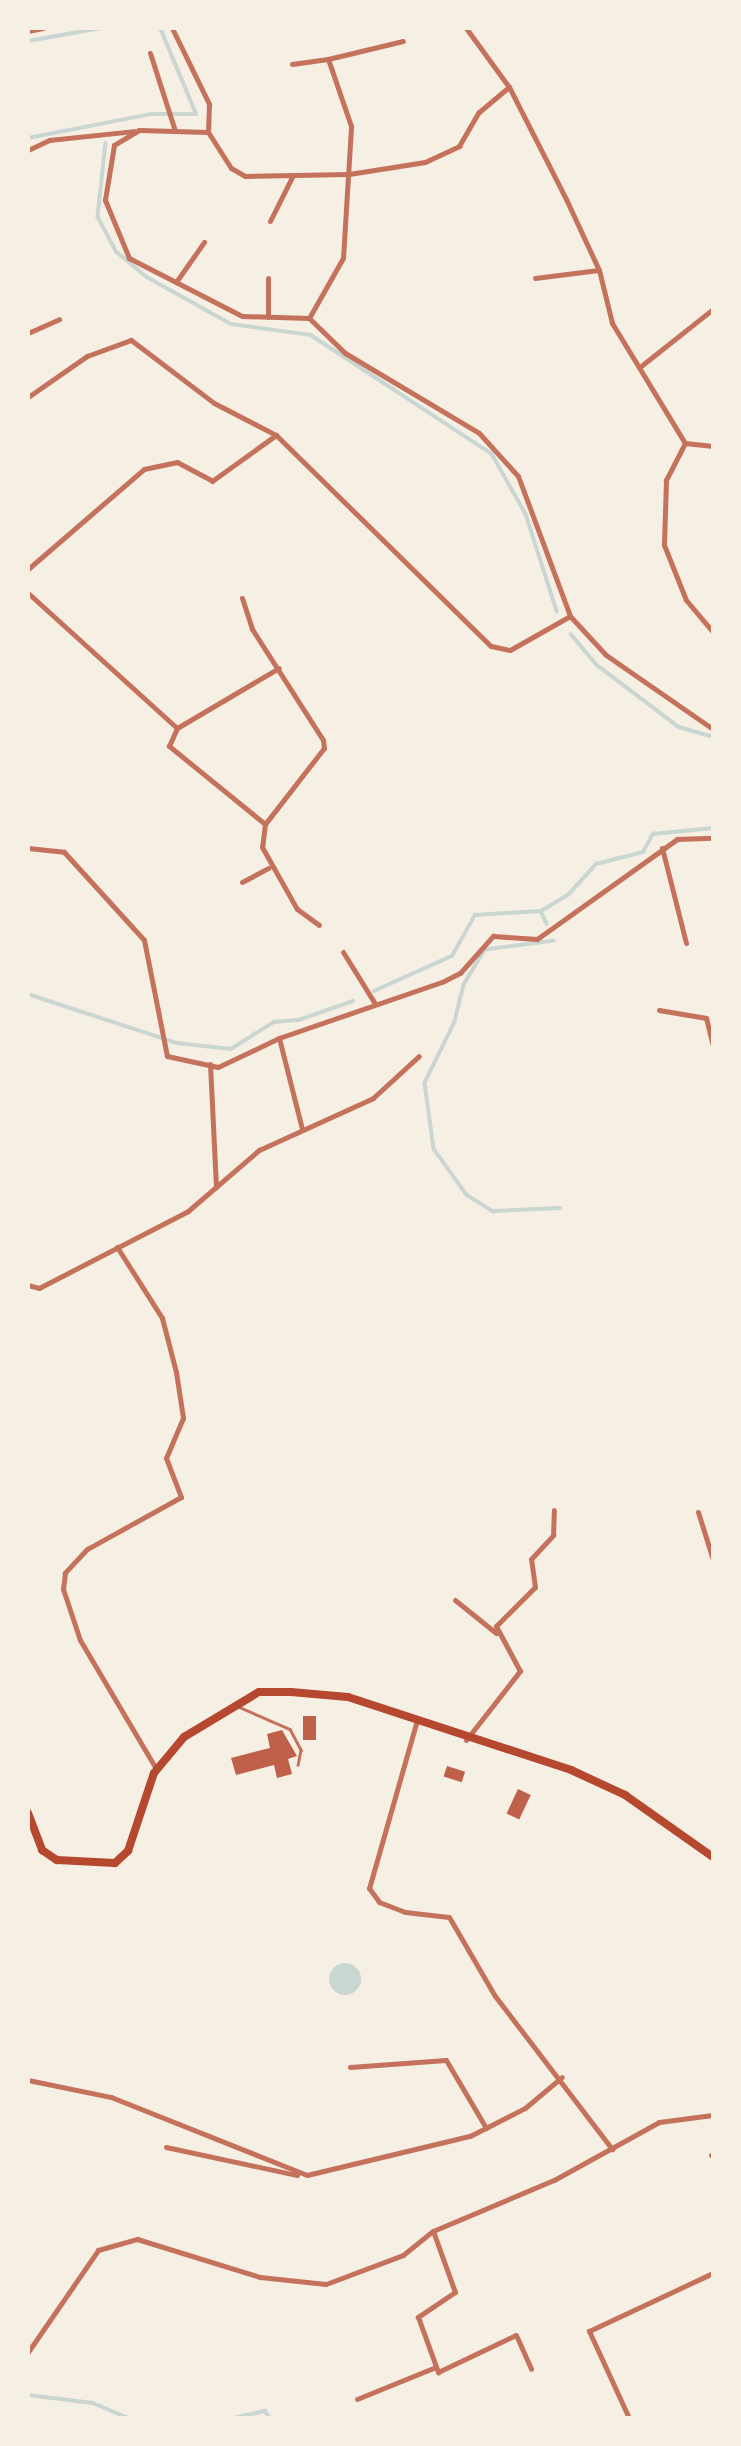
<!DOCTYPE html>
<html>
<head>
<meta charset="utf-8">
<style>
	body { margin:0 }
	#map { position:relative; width:741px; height:2446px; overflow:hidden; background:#f6efe4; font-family:Arial,sans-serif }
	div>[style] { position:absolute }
	.water>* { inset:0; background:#c9d6d2 }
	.round { border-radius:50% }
	.stream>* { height:3.5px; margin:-1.75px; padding:0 1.75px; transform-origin:1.75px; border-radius:1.75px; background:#c9d6d2 }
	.building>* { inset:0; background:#bf614a; transform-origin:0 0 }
	.service>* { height:2.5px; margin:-1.25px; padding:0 1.25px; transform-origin:1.25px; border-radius:1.25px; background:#c5725c }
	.minor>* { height:5px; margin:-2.5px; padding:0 2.5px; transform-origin:2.5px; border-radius:2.5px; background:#c5725c }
	.secondary>* { height:8px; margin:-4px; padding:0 4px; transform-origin:4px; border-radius:4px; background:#b5482f }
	span { translate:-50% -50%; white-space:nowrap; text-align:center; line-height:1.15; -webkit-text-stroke:6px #f6efe4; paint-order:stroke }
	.frame { position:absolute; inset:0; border:30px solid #f6efe4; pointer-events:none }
</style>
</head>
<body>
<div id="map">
	<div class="water">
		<div class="round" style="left:329px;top:1963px;width:32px;height:32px"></div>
	</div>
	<div class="stream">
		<div style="left:28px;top:41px;width:74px;rotate:-10.1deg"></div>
		<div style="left:28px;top:138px;width:126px;rotate:-11deg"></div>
		<div style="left:152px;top:114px;width:44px"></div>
		<div style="left:196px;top:114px;width:93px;rotate:-112.7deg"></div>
		<div style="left:106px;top:143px;width:74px;rotate:96.2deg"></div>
		<div style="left:98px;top:217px;width:40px;rotate:62deg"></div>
		<div style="left:117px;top:252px;width:39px;rotate:40deg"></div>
		<div style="left:147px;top:277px;width:96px;rotate:29.2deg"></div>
		<div style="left:231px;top:324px;width:81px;rotate:7.8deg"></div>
		<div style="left:311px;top:335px;width:217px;rotate:33.3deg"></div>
		<div style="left:492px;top:454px;width:69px;rotate:60.5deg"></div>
		<div style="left:526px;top:514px;width:102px;rotate:72.3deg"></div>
		<div style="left:571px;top:634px;width:40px;rotate:50deg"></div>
		<div style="left:597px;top:665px;width:103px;rotate:37.1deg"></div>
		<div style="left:679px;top:727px;width:35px;rotate:16deg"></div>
		<div style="left:541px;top:911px;width:14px;rotate:65deg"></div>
		<div style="left:554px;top:941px;width:70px;rotate:172.6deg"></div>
		<div style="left:485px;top:950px;width:41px;rotate:121deg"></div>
		<div style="left:464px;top:985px;width:38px;rotate:104deg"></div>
		<div style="left:455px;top:1022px;width:68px;rotate:116.2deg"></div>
		<div style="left:425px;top:1083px;width:67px;rotate:82.2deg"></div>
		<div style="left:434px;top:1149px;width:57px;rotate:54.3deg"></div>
		<div style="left:467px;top:1195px;width:31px;rotate:32deg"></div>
		<div style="left:493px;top:1211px;width:67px;rotate:-2.6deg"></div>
		<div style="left:374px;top:991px;width:85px;rotate:-24.2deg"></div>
		<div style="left:452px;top:956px;width:47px;rotate:-60.7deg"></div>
		<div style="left:475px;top:915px;width:66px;rotate:-3.5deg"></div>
		<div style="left:541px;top:911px;width:33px;rotate:-31deg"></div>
		<div style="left:569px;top:894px;width:40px;rotate:-48deg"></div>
		<div style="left:596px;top:864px;width:49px;rotate:-14.3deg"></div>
		<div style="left:643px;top:852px;width:21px;rotate:-61deg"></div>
		<div style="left:653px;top:834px;width:60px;rotate:-5.7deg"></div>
		<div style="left:28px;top:994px;width:157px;rotate:18.2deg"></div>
		<div style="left:177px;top:1043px;width:54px;rotate:6.3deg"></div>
		<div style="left:231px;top:1049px;width:51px;rotate:-32.1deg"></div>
		<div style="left:274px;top:1022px;width:25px;rotate:-5deg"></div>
		<div style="left:299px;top:1020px;width:57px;rotate:-19.4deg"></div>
		<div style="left:28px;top:2395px;width:65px;rotate:7deg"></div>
		<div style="left:93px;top:2403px;width:38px;rotate:23deg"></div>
		<div style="left:234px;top:2418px;width:32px;rotate:-13deg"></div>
		<div style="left:265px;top:2411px;width:9px;rotate:54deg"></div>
	</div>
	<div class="building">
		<div style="left:303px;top:1716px;width:13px;height:24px"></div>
		<div style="clip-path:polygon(282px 1730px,297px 1756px,288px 1759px,292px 1774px,277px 1778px,274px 1765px,236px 1775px,231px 1758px,270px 1748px,267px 1734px)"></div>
		<div style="left:447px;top:1766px;width:19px;height:11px;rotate:18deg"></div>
		<div style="left:518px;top:1789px;width:14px;height:27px;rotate:25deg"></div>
	</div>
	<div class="service">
		<div style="left:237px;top:1706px;width:58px;rotate:23.5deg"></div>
		<div style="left:290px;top:1729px;width:24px;rotate:62deg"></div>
		<div style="left:301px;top:1750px;width:15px;rotate:101deg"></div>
	</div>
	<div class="minor">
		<div style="left:172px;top:28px;width:85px;rotate:64deg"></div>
		<div style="left:209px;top:104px;width:28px;rotate:92deg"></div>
		<div style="left:208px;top:132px;width:43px;rotate:57.4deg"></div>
		<div style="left:231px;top:168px;width:16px;rotate:30deg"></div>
		<div style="left:245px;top:176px;width:104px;rotate:-1.1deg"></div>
		<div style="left:349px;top:174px;width:77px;rotate:-9deg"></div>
		<div style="left:425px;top:162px;width:38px;rotate:-25deg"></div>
		<div style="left:459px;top:146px;width:39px;rotate:-60deg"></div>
		<div style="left:479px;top:112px;width:39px;rotate:-40deg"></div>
		<div style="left:466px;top:28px;width:73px;rotate:53.9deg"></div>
		<div style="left:509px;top:87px;width:126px;rotate:63deg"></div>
		<div style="left:566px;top:199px;width:78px;rotate:65.1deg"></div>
		<div style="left:599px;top:270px;width:55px;rotate:76.2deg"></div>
		<div style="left:612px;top:323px;width:140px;rotate:58.7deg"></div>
		<div style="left:685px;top:443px;width:28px;rotate:6deg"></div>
		<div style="left:28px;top:31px;width:15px;rotate:-11deg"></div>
		<div style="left:150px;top:53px;width:82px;rotate:72.2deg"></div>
		<div style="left:292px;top:64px;width:36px;rotate:-8deg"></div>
		<div style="left:208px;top:132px;width:69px;rotate:-178.3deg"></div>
		<div style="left:139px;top:130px;width:29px;rotate:149deg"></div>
		<div style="left:114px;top:145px;width:56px;rotate:99.3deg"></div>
		<div style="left:105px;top:200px;width:63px;rotate:67.5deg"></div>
		<div style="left:129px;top:258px;width:127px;rotate:27.2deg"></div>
		<div style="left:242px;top:316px;width:67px;rotate:1.7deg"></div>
		<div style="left:309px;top:318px;width:50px;rotate:44.2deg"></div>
		<div style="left:345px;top:353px;width:156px;rotate:30.8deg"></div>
		<div style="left:479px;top:433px;width:58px;rotate:47.8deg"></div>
		<div style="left:518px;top:476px;width:149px;rotate:69.6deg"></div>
		<div style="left:570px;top:616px;width:53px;rotate:47.3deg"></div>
		<div style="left:606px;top:655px;width:130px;rotate:34.7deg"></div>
		<div style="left:28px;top:150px;width:23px;rotate:-25deg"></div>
		<div style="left:49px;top:140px;width:85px;rotate:-6deg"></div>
		<div style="left:270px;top:221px;width:51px;rotate:-63.4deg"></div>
		<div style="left:268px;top:278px;width:39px;rotate:90deg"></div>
		<div style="left:535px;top:278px;width:64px;rotate:-7.1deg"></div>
		<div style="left:176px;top:282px;width:49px;rotate:-55deg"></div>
		<div style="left:309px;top:318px;width:69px;rotate:-60.5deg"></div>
		<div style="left:343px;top:258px;width:132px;rotate:-86.5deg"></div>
		<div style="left:351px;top:126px;width:71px;rotate:-108.9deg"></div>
		<div style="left:328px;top:59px;width:77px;rotate:-13.5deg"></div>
		<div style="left:28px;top:333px;width:34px;rotate:-24deg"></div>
		<div style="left:641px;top:366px;width:92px;rotate:-38.4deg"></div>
		<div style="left:28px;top:397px;width:72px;rotate:-34.8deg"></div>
		<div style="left:87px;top:356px;width:47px;rotate:-20deg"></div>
		<div style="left:131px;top:340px;width:104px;rotate:37.2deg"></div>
		<div style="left:214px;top:403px;width:70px;rotate:27.3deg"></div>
		<div style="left:685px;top:443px;width:42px;rotate:117.2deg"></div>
		<div style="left:666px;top:480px;width:65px;rotate:91.8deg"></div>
		<div style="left:664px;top:545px;width:59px;rotate:68.2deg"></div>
		<div style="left:686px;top:600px;width:42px;rotate:49.8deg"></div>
		<div style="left:28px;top:569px;width:153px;rotate:-40.8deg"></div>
		<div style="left:144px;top:469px;width:34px;rotate:-12deg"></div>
		<div style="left:177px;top:462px;width:40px;rotate:28deg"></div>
		<div style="left:212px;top:481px;width:79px;rotate:-35.7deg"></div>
		<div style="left:276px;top:435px;width:301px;rotate:44.5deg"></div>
		<div style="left:491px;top:646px;width:19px;rotate:12deg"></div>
		<div style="left:510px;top:650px;width:69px;rotate:-29.5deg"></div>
		<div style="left:28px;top:593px;width:201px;rotate:42.2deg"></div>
		<div style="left:242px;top:598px;width:33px;rotate:72deg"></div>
		<div style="left:252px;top:629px;width:132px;rotate:57.4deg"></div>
		<div style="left:323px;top:740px;width:8px;rotate:83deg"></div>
		<div style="left:324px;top:748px;width:96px;rotate:127.8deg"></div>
		<div style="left:265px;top:824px;width:23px;rotate:97deg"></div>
		<div style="left:262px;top:847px;width:71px;rotate:60.6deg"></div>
		<div style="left:297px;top:909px;width:27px;rotate:36deg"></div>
		<div style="left:265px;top:824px;width:124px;rotate:-140.9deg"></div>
		<div style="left:169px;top:746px;width:20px;rotate:-66deg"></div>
		<div style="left:177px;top:728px;width:118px;rotate:-30.5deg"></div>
		<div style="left:28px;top:848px;width:36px;rotate:6deg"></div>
		<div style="left:64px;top:852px;width:119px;rotate:47.7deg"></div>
		<div style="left:144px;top:940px;width:118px;rotate:78.8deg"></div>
		<div style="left:167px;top:1056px;width:52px;rotate:12.2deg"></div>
		<div style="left:218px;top:1067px;width:68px;rotate:-25.4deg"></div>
		<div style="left:279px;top:1038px;width:172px;rotate:-19deg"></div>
		<div style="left:442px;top:982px;width:20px;rotate:-27deg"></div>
		<div style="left:460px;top:973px;width:50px;rotate:-48.3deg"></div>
		<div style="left:493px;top:936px;width:44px;rotate:3.9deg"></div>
		<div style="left:537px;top:939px;width:172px;rotate:-35.5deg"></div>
		<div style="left:677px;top:839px;width:36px;rotate:-2deg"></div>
		<div style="left:662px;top:848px;width:98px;rotate:75.8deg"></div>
		<div style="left:242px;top:882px;width:30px;rotate:-28deg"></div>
		<div style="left:343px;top:952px;width:59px;rotate:58.2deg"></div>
		<div style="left:659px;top:1010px;width:48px;rotate:9.7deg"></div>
		<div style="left:706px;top:1018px;width:30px;rotate:76deg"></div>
		<div style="left:279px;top:1038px;width:94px;rotate:75.8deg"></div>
		<div style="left:210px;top:1064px;width:123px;rotate:87.2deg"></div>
		<div style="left:117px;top:1247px;width:84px;rotate:57.6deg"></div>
		<div style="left:162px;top:1318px;width:56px;rotate:75.5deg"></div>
		<div style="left:176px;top:1372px;width:47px;rotate:81.3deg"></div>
		<div style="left:183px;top:1418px;width:43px;rotate:113deg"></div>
		<div style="left:166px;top:1458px;width:42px;rotate:69deg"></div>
		<div style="left:181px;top:1497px;width:107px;rotate:151deg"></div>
		<div style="left:87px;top:1549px;width:33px;rotate:133deg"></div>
		<div style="left:65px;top:1573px;width:16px;rotate:97deg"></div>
		<div style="left:63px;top:1589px;width:54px;rotate:71.6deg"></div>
		<div style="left:80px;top:1640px;width:151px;rotate:59.4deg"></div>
		<div style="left:28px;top:1285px;width:11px;rotate:15deg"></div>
		<div style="left:39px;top:1288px;width:168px;rotate:-27.3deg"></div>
		<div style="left:188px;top:1211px;width:94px;rotate:-40.7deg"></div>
		<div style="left:259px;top:1150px;width:125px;rotate:-24.5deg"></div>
		<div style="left:373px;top:1098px;width:62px;rotate:-42.4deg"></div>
		<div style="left:698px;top:1512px;width:50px;rotate:72.6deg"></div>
		<div style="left:455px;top:1600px;width:53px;rotate:38.8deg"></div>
		<div style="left:417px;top:1720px;width:175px;rotate:105.9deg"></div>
		<div style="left:369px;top:1888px;width:17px;rotate:54deg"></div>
		<div style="left:379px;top:1902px;width:28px;rotate:21deg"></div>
		<div style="left:405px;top:1912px;width:44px;rotate:6.5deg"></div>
		<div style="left:449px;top:1917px;width:91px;rotate:59.8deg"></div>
		<div style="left:495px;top:1996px;width:193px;rotate:52.6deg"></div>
		<div style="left:466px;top:1740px;width:88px;rotate:-52deg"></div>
		<div style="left:520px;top:1671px;width:51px;rotate:-118.1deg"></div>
		<div style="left:496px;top:1626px;width:55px;rotate:-45deg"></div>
		<div style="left:535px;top:1587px;width:28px;rotate:-98deg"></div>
		<div style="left:531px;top:1559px;width:33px;rotate:-47deg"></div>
		<div style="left:553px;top:1535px;width:25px;rotate:-88deg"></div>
		<div style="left:350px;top:2067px;width:96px;rotate:-4.2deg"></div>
		<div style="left:446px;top:2060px;width:79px;rotate:59.5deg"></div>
		<div style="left:28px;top:2080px;width:85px;rotate:11.6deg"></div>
		<div style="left:111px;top:2097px;width:211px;rotate:21.7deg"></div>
		<div style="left:307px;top:2175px;width:168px;rotate:-13.5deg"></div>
		<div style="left:470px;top:2136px;width:62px;rotate:-27deg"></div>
		<div style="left:525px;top:2108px;width:48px;rotate:-40deg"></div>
		<div style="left:166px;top:2147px;width:134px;rotate:12.1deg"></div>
		<div style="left:711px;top:2155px;width:2px;rotate:-27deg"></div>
		<div style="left:433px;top:2231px;width:65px;rotate:70.2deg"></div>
		<div style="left:455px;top:2292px;width:45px;rotate:146deg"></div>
		<div style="left:418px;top:2317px;width:59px;rotate:70deg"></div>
		<div style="left:438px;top:2372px;width:86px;rotate:-25.4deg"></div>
		<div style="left:516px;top:2335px;width:37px;rotate:66deg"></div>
		<div style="left:28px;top:2352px;width:124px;rotate:-55.5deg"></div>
		<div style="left:98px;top:2250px;width:41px;rotate:-15.8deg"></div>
		<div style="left:137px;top:2239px;width:129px;rotate:17.2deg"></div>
		<div style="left:260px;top:2277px;width:66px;rotate:6.1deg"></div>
		<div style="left:326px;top:2284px;width:82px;rotate:-20.6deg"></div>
		<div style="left:403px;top:2255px;width:38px;rotate:-39deg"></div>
		<div style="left:433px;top:2231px;width:131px;rotate:-22.9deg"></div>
		<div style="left:554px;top:2180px;width:120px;rotate:-28.9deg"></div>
		<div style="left:659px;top:2122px;width:54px;rotate:-7.4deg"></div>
		<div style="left:357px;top:2399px;width:85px;rotate:-22.1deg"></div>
		<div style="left:629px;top:2418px;width:96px;rotate:-114.7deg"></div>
		<div style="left:589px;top:2331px;width:137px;rotate:-25.1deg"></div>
	</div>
	<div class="secondary">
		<div style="left:28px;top:1813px;width:40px;rotate:69deg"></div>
		<div style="left:42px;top:1850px;width:18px;rotate:34deg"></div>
		<div style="left:57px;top:1860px;width:58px;rotate:3deg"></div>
		<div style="left:115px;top:1863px;width:18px;rotate:-43deg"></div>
		<div style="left:128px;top:1851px;width:82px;rotate:-71.6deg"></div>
		<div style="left:154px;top:1773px;width:47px;rotate:-50.2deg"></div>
		<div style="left:184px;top:1737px;width:87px;rotate:-31deg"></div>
		<div style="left:259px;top:1692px;width:32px"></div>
		<div style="left:291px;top:1692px;width:57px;rotate:5deg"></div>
		<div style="left:348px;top:1697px;width:235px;rotate:18.1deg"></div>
		<div style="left:571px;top:1770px;width:60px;rotate:24.8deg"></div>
		<div style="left:625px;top:1795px;width:108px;rotate:35.2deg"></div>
	</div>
	<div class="frame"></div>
</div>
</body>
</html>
